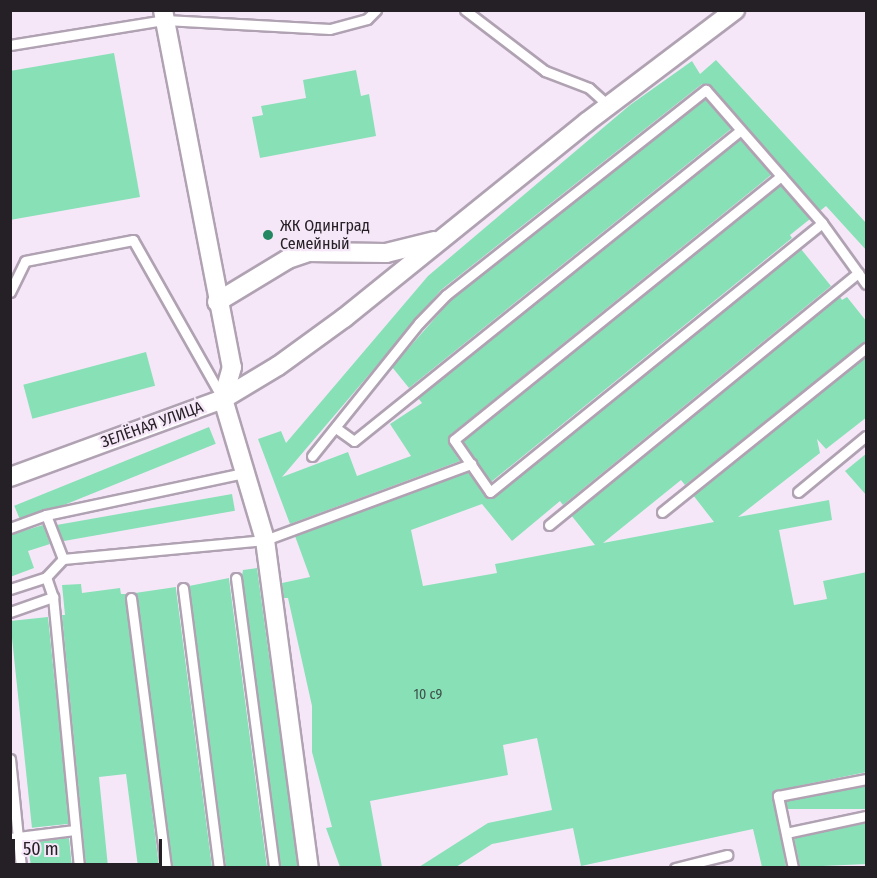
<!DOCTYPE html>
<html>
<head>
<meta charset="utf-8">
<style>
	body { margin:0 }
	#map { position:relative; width:877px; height:878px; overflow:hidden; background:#f6e7f8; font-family:"Fira Sans Condensed",sans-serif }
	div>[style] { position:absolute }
	.building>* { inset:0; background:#88e0b7; transform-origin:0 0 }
	.roads { filter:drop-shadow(2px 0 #b0a2b2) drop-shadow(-2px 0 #b0a2b2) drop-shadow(0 2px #b0a2b2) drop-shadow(0 -2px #b0a2b2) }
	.service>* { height:9px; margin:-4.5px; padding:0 4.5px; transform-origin:4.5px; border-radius:4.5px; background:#fff }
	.minor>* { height:18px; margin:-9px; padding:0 9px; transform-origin:9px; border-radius:9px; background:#fff }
	.dots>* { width:16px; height:16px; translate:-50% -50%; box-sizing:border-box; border:3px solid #f6e7f8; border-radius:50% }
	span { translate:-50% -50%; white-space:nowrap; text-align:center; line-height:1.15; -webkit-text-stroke:4.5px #f6e7f8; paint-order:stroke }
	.number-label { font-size:14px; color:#3e504a }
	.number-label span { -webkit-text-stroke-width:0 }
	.poi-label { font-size:16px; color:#252026 }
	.left { translate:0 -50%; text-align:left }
	.street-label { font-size:16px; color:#252026 }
	.frame { position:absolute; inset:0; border:12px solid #252026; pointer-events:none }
	.scale { position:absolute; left:12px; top:839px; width:150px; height:27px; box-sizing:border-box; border:3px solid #252026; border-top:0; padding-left:8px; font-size:18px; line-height:21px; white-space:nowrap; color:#252026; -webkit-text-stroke:4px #f6e7f8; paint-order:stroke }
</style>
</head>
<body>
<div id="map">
	<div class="building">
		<div style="clip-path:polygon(114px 53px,140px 197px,10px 220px,10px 71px)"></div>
		<div style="clip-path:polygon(716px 60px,867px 224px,867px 251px,826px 206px,820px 211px,711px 86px,702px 84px,441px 290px,282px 477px,348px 452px,357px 476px,411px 456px,390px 424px,422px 403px,418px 398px,740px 139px,771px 175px,450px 435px,448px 443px,460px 461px,290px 524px,258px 439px,281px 431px,286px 443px,428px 276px,630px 105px,692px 61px,700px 74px)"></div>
		<div style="clip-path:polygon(356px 70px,361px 96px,369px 94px,376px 136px,260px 158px,252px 117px,263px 115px,261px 106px,306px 98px,303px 80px)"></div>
		<div style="clip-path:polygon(705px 99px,731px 129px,409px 388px,392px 367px,451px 300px)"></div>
		<div style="clip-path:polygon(780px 185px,810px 219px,790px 235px,792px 238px,491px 482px,463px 441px)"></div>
		<div style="clip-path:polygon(801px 249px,831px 286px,563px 505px,560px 501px,512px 541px,482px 504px,411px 530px,423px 586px,497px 573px,495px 564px,595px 545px,571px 515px,840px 297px,842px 300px,847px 297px,867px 322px,867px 341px,685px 485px,681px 480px,603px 543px,714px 522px,693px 495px,867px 356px,867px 417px,826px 449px,817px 439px,820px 453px,738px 517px,829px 500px,832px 520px,779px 530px,794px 605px,827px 599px,823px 581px,867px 572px,867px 772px,773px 791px,786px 867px,762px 867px,753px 829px,581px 866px,573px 828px,492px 844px,456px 867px,419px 867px,488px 823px,552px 810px,537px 738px,503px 745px,508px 775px,370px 801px,382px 867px,340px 867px,326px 828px,332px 827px,312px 752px,312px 706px,288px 598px,284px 598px,282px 583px,310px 577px,295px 536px,468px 472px,485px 496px,494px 498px)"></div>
		<div style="left:146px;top:352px;width:35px;height:127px;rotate:75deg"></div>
		<div style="left:209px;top:427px;width:18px;height:210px;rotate:68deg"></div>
		<div style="clip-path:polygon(867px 453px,867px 496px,845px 471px)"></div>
		<div style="left:232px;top:494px;width:17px;height:178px;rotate:80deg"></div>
		<div style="clip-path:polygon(43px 525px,50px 544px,28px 551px,34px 568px,10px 577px,10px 535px)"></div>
		<div style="clip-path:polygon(257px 568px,298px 867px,281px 867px,242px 576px,243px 570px)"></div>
		<div style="clip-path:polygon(229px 578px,229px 579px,267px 867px,226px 867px,189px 586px)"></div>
		<div style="clip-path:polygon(81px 584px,82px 593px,120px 588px,121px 594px,126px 594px,159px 867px,138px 867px,126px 774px,99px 777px,108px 867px,86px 867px,62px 615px,65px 615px,62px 585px)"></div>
		<div style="clip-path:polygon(176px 587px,176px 589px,212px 867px,173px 867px,135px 593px)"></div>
		<div style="left:48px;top:617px;width:208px;height:38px;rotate:84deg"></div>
		<div style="left:867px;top:786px;width:23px;height:82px;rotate:90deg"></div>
		<div style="clip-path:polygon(867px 823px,867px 864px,800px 867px,794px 838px)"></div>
		<div style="clip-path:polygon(69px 838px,72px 867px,31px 867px,28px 843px)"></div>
	</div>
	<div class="roads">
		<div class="service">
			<div style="left:465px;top:10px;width:101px;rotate:37.3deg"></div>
			<div style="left:545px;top:71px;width:47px;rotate:21.1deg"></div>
			<div style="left:589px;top:88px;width:25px;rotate:42deg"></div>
			<div style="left:10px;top:45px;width:157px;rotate:-9.2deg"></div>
			<div style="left:165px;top:20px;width:165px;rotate:3.1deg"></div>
			<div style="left:330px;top:29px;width:38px;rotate:-15deg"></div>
			<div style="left:367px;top:19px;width:13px;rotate:-45deg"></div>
			<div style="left:781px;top:176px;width:420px;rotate:141.1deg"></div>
			<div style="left:454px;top:440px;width:63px;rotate:55.3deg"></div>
			<div style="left:490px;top:492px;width:427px;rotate:-39deg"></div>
			<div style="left:10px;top:292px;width:34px;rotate:-64deg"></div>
			<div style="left:25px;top:261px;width:110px;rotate:-11deg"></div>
			<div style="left:133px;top:240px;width:180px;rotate:60.5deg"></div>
			<div style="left:336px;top:428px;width:22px;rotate:36deg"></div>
			<div style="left:354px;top:441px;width:496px;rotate:-38.8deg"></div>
			<div style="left:312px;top:456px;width:171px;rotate:-51.2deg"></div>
			<div style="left:419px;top:323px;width:39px;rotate:-46deg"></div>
			<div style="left:446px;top:295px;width:331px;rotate:-38.3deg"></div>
			<div style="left:706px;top:90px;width:176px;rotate:48.9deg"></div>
			<div style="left:822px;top:223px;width:75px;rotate:54.2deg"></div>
			<div style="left:798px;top:492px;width:88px;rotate:-39.5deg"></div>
			<div style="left:662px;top:512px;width:262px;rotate:-38.8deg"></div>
			<div style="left:46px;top:515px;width:47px;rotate:68.9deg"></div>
			<div style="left:549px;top:525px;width:399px;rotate:-39.2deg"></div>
			<div style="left:10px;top:528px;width:38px;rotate:-20deg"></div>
			<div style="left:46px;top:515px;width:202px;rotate:-12deg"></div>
			<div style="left:63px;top:559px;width:203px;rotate:-5.4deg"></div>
			<div style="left:265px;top:540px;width:220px;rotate:-20.3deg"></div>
			<div style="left:63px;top:559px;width:25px;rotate:133deg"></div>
			<div style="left:46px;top:577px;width:21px;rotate:71deg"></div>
			<div style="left:53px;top:597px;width:272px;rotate:84.5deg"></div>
			<div style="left:236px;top:578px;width:292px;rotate:82.5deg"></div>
			<div style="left:183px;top:588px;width:282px;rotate:82.7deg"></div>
			<div style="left:10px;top:589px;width:38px;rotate:-18deg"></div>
			<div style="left:131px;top:598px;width:272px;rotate:82.6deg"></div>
			<div style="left:10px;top:612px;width:46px;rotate:-19.2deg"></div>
			<div style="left:10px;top:759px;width:110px;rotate:84.2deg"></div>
			<div style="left:786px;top:833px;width:82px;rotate:-12deg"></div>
			<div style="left:10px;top:838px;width:65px;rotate:-7deg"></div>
			<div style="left:675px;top:868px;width:54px;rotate:-14deg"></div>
			<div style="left:793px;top:868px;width:74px;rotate:-101.8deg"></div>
			<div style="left:778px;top:796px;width:90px;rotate:-10.9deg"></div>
		</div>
		<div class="minor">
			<div style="left:163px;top:10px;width:364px;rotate:79.1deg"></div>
			<div style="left:232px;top:367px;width:33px;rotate:106deg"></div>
			<div style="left:217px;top:302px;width:83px;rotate:-31.2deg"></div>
			<div style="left:288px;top:259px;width:21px;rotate:-19deg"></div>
			<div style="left:308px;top:252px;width:78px;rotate:0.7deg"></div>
			<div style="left:386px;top:253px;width:49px;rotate:-14deg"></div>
			<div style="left:223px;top:399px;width:64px;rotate:-31deg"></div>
			<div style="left:278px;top:366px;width:82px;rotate:-36deg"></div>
			<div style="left:344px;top:318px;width:312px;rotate:-38.9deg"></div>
			<div style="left:587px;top:122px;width:186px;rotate:-37.1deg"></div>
			<div style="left:10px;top:477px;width:227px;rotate:-20.1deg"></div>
			<div style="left:223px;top:399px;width:147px;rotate:73.4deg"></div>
			<div style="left:265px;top:540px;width:331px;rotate:82.4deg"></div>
		</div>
	</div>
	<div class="dots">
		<div style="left:268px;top:235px;background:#238761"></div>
	</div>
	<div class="number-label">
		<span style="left:428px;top:695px">10 с9</span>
	</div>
	<div class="poi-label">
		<span class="left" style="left:280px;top:235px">ЖК Одинград<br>Семейный</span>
	</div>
	<div class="street-label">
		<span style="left:152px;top:425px;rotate:-20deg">ЗЕЛЁНАЯ УЛИЦА</span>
	</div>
	<div class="frame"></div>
	<div class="scale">50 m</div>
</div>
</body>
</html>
